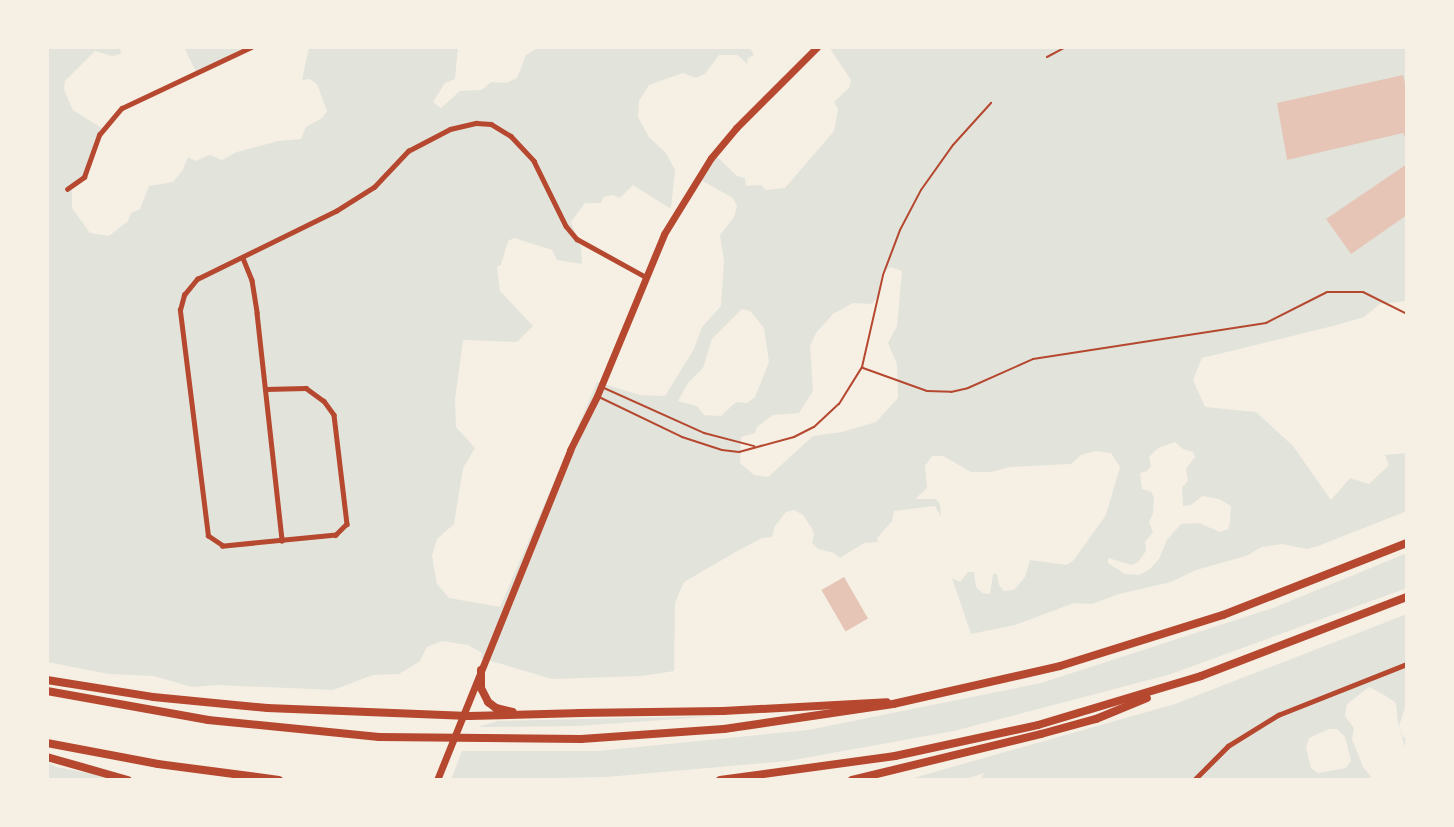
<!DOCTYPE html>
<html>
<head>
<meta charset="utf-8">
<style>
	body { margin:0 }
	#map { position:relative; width:1454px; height:827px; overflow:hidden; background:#f6efe4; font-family:"Titillium Web",sans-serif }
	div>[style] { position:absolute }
	.green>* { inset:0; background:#e2e4dc }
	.building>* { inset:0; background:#e6c5b7; transform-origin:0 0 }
	.service>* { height:2px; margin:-1px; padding:0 1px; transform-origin:1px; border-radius:1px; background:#b5482f }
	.minor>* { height:4.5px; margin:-2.25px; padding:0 2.25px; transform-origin:2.25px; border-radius:2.25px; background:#b5482f }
	.primary>* { height:7px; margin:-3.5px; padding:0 3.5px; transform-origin:3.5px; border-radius:3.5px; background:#b5482f }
	.motorway>* { height:8px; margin:-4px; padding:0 4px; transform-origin:4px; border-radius:4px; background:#b5482f }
	span { translate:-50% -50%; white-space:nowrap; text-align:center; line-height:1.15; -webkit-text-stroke:5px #f6efe4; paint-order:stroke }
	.frame { position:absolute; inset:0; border:49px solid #f6efe4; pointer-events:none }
</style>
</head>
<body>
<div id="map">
	<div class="green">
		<div style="clip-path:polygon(evenodd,47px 47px,120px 47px,121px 54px,112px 56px,95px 51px,65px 81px,64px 90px,73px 110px,103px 129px,83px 181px,72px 187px,72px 208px,90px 233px,109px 236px,128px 221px,131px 213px,140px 209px,149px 186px,173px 182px,182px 171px,188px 157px,195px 161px,210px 155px,222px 160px,237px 152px,278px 141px,301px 139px,306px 127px,322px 118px,327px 111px,317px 84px,310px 79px,302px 80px,309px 47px,458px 47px,455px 79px,445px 83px,433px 102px,441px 108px,460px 91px,482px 90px,491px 82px,506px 83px,517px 78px,526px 55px,539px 47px,749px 47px,754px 55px,748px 58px,747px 64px,738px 55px,719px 55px,705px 74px,696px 78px,683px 73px,649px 85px,639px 101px,638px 117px,649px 137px,666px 153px,675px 170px,671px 209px,633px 185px,620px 198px,613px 195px,604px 197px,601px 203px,585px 203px,571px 222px,581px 247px,582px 264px,557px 260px,552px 250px,514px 238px,508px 241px,501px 265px,497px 267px,500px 291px,533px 326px,517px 342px,463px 340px,455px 400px,456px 427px,475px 448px,463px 468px,454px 524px,437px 539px,432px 556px,437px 584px,449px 598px,500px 607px,597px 382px,640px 395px,665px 396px,694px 349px,702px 327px,721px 306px,724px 261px,720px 235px,734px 217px,737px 206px,733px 198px,699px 179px,715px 155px,737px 176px,745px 178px,746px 186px,761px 185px,766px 190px,785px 188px,834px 131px,838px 109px,834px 102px,849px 88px,851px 80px,829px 47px,1407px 47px,1407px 301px,1380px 304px,1364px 317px,1333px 326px,1202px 358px,1193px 380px,1205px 407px,1256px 412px,1293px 446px,1331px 500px,1350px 478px,1369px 484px,1389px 465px,1385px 455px,1407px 453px,1407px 511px,1318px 546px,1307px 549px,1282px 544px,1262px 547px,1246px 556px,1196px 570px,1171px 582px,1119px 594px,1092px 604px,1074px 603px,1015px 625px,971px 634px,952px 578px,960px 582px,968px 572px,974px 572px,976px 587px,982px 593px,990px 594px,993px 574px,997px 574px,999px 585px,1004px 591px,1014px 590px,1025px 577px,1030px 560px,1066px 565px,1073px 561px,1106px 515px,1120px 467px,1111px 453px,1095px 451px,1081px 455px,1071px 464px,1010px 467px,991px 472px,971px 472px,943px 456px,932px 456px,925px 466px,927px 488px,915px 499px,936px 499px,940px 504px,941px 517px,935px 506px,894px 511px,892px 521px,877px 538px,878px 542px,864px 543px,840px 558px,834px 553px,818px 549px,812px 543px,814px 534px,811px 527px,803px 515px,794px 510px,786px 512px,775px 526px,772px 537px,762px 538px,734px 553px,684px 582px,675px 603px,674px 671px,642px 676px,552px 679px,481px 658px,482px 653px,468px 645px,442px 641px,427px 647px,419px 662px,399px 674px,373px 675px,333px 690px,217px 685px,192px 687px,154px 676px,109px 674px,47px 662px,47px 47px,890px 267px,902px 271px,897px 326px,888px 343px,897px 364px,898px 398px,876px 422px,842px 432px,813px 436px,768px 477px,754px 475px,740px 463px,741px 437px,755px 433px,757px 427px,773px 415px,799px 413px,813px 391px,810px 346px,816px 333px,833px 314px,853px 303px,872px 304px,879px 295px,882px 274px,890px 267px,47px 47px,742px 309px,750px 311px,764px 328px,769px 362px,755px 397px,747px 403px,736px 402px,721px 416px,704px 415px,697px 406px,678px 401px,688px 383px,703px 368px,712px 339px,742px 309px,47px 47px,1175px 442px,1183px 449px,1193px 452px,1195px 457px,1186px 469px,1188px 481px,1182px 487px,1183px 506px,1191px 505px,1202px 496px,1219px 499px,1231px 506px,1230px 523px,1228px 529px,1220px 532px,1199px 523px,1181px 524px,1167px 540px,1159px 559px,1150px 569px,1139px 575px,1125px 574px,1108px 563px,1108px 558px,1132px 565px,1138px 562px,1146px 551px,1145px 542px,1153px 532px,1149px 522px,1153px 514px,1154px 497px,1151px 492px,1142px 489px,1140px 473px,1147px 471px,1151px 466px,1149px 457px,1158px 448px,1175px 442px)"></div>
		<div style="clip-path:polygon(184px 47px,246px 47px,196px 72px)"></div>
		<div style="clip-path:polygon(1407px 553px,1407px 588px,1168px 675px,954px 731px,788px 761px,607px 777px,451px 780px,462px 751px,598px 751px,808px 730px,1041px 683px,1273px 608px)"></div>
		<div style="clip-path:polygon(evenodd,1407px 614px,1407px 702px,1399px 726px,1403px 737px,1407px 738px,1407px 754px,1398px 723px,1396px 703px,1386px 696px,1369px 687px,1347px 704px,1345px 716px,1354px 728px,1352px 739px,1363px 767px,1372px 778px,1407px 780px,979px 780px,985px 773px,962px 780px,906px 780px,1175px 704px,1407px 614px,1329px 729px,1337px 729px,1345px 737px,1351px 761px,1346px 768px,1318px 773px,1311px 768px,1306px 747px,1309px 738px,1329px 729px)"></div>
		<div style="clip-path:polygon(721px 716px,577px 726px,478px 727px,498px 721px)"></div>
		<div style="clip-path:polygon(47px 762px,56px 767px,125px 780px,47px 780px)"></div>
	</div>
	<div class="building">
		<div style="clip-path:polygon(1403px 75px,1407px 91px,1407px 142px,1403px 133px,1287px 160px,1277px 103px)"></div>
		<div style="clip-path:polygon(1407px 164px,1407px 215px,1351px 254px,1326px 219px)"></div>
		<div style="left:844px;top:577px;width:48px;height:26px;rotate:60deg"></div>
	</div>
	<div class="service">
		<div style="left:1047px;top:57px;width:21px;rotate:-28deg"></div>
		<div style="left:863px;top:368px;width:68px;rotate:19.8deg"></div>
		<div style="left:927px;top:391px;width:24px;rotate:2deg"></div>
		<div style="left:951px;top:392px;width:17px;rotate:-13deg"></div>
		<div style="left:968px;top:388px;width:71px;rotate:-24deg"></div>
		<div style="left:1033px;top:359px;width:236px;rotate:-8.8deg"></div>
		<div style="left:1266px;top:323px;width:68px;rotate:-26.9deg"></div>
		<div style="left:1327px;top:292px;width:36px"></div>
		<div style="left:1363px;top:292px;width:49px;rotate:26.6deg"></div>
		<div style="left:604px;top:388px;width:110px;rotate:24.2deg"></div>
		<div style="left:704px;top:433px;width:52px;rotate:14.6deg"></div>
		<div style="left:599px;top:397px;width:92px;rotate:25.7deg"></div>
		<div style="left:682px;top:437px;width:42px;rotate:18deg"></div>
		<div style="left:722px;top:450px;width:17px;rotate:7deg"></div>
		<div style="left:739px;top:452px;width:57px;rotate:-15.3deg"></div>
		<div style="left:794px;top:437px;width:22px;rotate:-27deg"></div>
		<div style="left:814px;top:427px;width:34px;rotate:-43deg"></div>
		<div style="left:839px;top:404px;width:44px;rotate:-58.1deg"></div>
		<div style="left:862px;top:367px;width:94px;rotate:-77.1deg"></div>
		<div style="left:883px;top:275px;width:48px;rotate:-69.3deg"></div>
		<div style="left:900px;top:230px;width:45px;rotate:-62.3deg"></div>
		<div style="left:921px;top:190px;width:55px;rotate:-54.6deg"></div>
		<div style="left:953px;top:145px;width:57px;rotate:-47.9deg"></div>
	</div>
	<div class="minor">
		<div style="left:67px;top:189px;width:21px;rotate:-35deg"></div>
		<div style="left:84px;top:177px;width:45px;rotate:-70.3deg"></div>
		<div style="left:99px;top:135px;width:35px;rotate:-50deg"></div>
		<div style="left:122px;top:108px;width:143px;rotate:-25.3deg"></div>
		<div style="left:243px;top:258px;width:24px;rotate:68deg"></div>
		<div style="left:252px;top:280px;width:33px;rotate:81deg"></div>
		<div style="left:257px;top:313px;width:229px;rotate:83.7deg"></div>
		<div style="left:265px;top:389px;width:41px;rotate:-1.4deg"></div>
		<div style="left:306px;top:388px;width:22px;rotate:36deg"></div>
		<div style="left:324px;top:401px;width:17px;rotate:54deg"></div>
		<div style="left:334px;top:415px;width:110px;rotate:83.2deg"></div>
		<div style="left:347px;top:524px;width:16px;rotate:135deg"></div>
		<div style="left:336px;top:535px;width:114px;rotate:174.4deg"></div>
		<div style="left:223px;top:546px;width:18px;rotate:-146deg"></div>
		<div style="left:208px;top:536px;width:228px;rotate:-97.1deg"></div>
		<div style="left:180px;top:310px;width:16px;rotate:-75deg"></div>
		<div style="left:184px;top:295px;width:21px;rotate:-51deg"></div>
		<div style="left:197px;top:279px;width:155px;rotate:-26.1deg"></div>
		<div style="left:336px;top:211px;width:45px;rotate:-32.3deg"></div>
		<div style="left:374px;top:187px;width:50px;rotate:-46.6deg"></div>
		<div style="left:408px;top:151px;width:47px;rotate:-27.6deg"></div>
		<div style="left:450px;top:129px;width:27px;rotate:-13deg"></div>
		<div style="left:476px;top:123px;width:15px;rotate:4deg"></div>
		<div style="left:491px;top:124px;width:23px;rotate:31deg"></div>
		<div style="left:511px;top:136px;width:34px;rotate:47deg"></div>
		<div style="left:534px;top:161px;width:72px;rotate:63.8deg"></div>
		<div style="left:566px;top:226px;width:17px;rotate:50deg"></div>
		<div style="left:577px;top:239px;width:77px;rotate:28.9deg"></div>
		<div style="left:1194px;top:780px;width:48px;rotate:-45deg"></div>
		<div style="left:1228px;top:746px;width:59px;rotate:-31.8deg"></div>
		<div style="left:1278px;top:715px;width:139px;rotate:-21.6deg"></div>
	</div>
	<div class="primary">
		<div style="left:437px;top:780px;width:356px;rotate:-68deg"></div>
		<div style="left:570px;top:450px;width:60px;rotate:-63.4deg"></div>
		<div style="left:597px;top:396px;width:175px;rotate:-67.5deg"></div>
		<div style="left:664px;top:234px;width:89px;rotate:-58.3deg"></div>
		<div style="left:711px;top:158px;width:39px;rotate:-50deg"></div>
		<div style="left:736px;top:128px;width:115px;rotate:-45deg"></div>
	</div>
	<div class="motorway">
		<div style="left:481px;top:670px;width:18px;rotate:90deg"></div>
		<div style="left:481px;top:688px;width:16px;rotate:63deg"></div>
		<div style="left:488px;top:702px;width:10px;rotate:37deg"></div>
		<div style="left:496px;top:708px;width:17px;rotate:13deg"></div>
		<div style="left:47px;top:680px;width:107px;rotate:9.1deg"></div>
		<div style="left:153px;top:697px;width:115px;rotate:5.5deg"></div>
		<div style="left:267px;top:708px;width:202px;rotate:2.3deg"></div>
		<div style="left:469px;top:716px;width:113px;rotate:-1.5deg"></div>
		<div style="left:47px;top:691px;width:164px;rotate:10.2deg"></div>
		<div style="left:208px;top:720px;width:172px;rotate:5.7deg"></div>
		<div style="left:379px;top:737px;width:202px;rotate:0.6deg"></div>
		<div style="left:581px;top:739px;width:143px;rotate:-4deg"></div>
		<div style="left:724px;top:729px;width:171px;rotate:-8.4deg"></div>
		<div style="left:893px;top:704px;width:171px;rotate:-12.8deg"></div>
		<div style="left:1060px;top:666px;width:171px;rotate:-17.4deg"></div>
		<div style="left:1223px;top:615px;width:198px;rotate:-21.4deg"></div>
		<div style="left:578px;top:713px;width:145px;rotate:-0.8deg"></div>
		<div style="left:723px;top:711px;width:164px;rotate:-3.1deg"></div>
		<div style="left:47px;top:743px;width:113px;rotate:10.7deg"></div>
		<div style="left:158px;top:764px;width:122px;rotate:7.5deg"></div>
		<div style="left:47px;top:757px;width:84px;rotate:15.9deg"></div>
		<div style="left:720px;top:780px;width:177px;rotate:-7.8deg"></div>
		<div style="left:895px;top:756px;width:146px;rotate:-12.2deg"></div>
		<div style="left:1038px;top:725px;width:170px;rotate:-16.7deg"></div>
		<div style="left:1201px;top:676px;width:221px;rotate:-21deg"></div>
		<div style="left:852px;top:780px;width:195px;rotate:-13.7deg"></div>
		<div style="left:1041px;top:734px;width:57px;rotate:-15.3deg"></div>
		<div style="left:1096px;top:719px;width:55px;rotate:-22.4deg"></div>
	</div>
	<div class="frame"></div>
</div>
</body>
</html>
